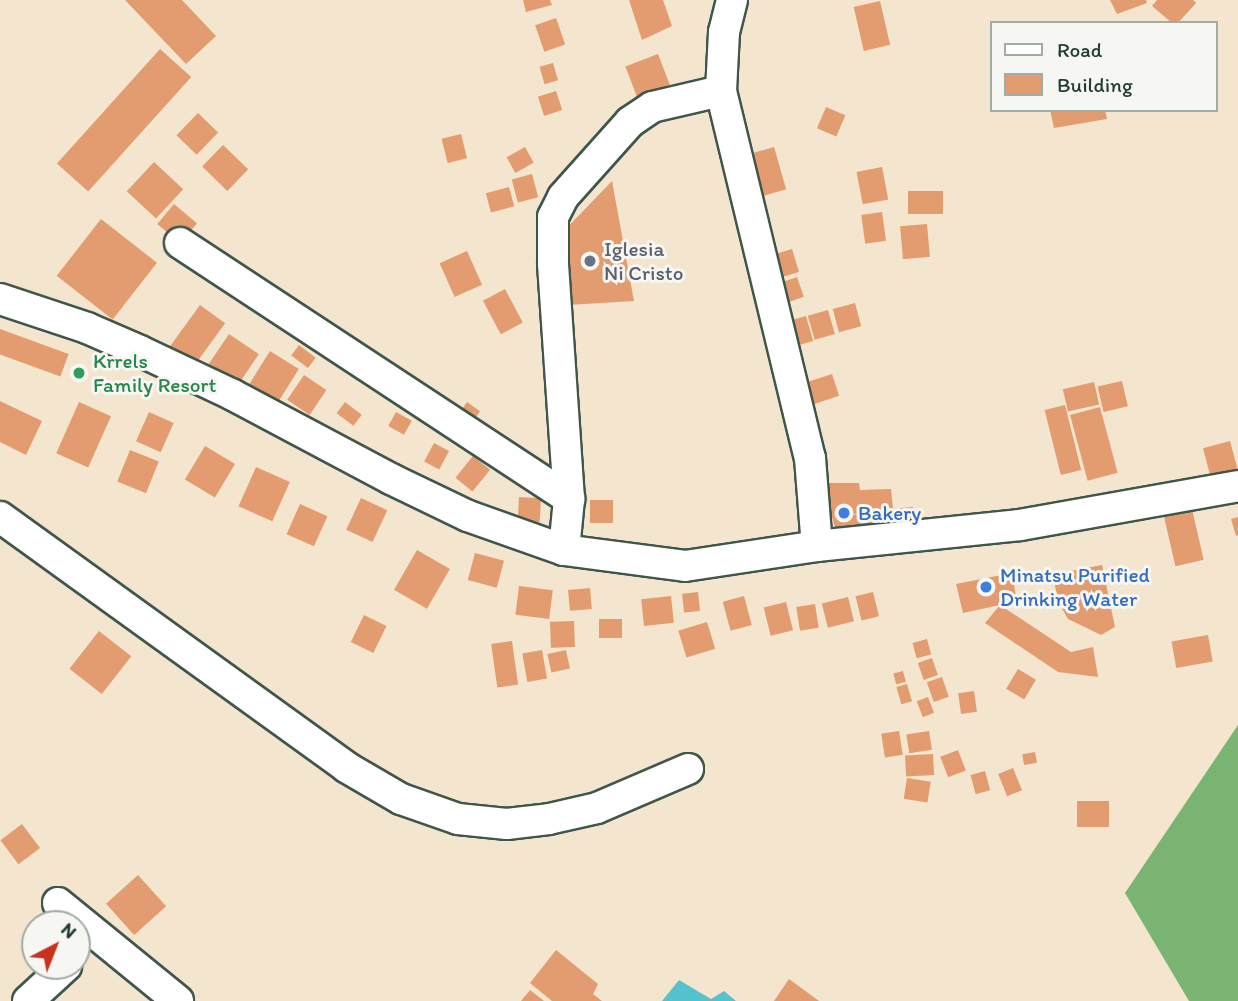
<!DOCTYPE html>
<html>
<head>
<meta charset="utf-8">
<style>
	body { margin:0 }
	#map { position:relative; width:1238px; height:1001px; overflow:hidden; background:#f3e5ce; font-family:Itim,sans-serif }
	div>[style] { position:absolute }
	.forest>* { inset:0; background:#79b473 }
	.water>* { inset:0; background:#56c2d0 }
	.building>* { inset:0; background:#e39c6f; transform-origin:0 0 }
	.roads { filter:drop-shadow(2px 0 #3f564b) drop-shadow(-2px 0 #3f564b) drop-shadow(0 2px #3f564b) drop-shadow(0 -2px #3f564b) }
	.minor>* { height:30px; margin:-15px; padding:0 15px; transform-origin:15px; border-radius:15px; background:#fff }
	.dots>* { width:19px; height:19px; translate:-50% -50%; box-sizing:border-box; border:4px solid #f6f6f2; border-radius:50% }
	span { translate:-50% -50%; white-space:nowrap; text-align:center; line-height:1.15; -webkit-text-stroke:6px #f6f6f2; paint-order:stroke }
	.worship-label { font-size:21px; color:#5b616d }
	.left { translate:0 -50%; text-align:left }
	.leisure-label { font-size:21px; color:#27864d }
	.shop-label { font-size:21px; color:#366cbe }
	.legend { position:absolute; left:990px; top:21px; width:228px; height:91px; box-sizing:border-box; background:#f6f6f2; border:2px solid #a0aca6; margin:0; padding:9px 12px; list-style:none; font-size:21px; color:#1f3d34 }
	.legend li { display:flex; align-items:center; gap:14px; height:35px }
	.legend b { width:35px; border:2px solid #a0aca6 }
	.north { position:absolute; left:21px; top:910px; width:70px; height:70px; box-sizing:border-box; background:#f6f6f2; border:2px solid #a0aca6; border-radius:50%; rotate:42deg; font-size:19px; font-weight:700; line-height:28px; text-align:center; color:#1f3d34 }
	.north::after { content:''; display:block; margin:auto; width:24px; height:32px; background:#c8321e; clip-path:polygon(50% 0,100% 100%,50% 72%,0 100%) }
</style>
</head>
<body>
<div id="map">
	<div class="forest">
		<div style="clip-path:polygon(1238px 725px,1238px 1001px,1189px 1001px,1125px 893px)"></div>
	</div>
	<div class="water">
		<div style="clip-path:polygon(679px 980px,711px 999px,724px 991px,736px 1001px,662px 1001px)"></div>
	</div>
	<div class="building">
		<div style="clip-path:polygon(125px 0,182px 0,216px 36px,186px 64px)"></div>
		<div style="clip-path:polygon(523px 0,550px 0,552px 5px,526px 12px)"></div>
		<div style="clip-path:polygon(629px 0,663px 0,672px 26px,642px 40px)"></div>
		<div style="clip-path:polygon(1110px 0,1146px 0,1147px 3px,1117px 14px)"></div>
		<div style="clip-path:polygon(1157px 0,1193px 0,1196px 3px,1178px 23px,1172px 23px,1152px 6px)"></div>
		<div style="left:880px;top:1px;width:45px;height:27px;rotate:77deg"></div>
		<div style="left:556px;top:18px;width:28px;height:22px;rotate:71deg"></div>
		<div style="left:160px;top:49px;width:42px;height:154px;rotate:42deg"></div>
		<div style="left:658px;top:54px;width:33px;height:35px;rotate:69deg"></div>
		<div style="left:553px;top:63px;width:18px;height:14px;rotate:74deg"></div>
		<div style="left:556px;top:91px;width:20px;height:19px;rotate:72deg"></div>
		<div style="left:826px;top:107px;width:21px;height:23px;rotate:23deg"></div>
		<div style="clip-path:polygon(1050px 110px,1105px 110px,1107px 119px,1054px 128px)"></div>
		<div style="left:198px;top:113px;width:28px;height:31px;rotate:44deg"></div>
		<div style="left:461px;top:134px;width:25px;height:20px;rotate:76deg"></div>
		<div style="left:223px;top:145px;width:35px;height:30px;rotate:44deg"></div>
		<div style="left:525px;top:147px;width:18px;height:21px;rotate:61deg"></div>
		<div style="left:774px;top:147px;width:44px;height:29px;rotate:74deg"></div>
		<div style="left:154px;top:162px;width:40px;height:40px;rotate:43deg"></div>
		<div style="left:882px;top:167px;width:33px;height:26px;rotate:79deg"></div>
		<div style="left:532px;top:174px;width:24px;height:21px;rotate:75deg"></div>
		<div style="clip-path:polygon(612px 181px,634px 301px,568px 305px,560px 235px)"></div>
		<div style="left:509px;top:187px;width:20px;height:24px;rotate:75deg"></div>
		<div style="left:908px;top:191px;width:35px;height:23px"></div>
		<div style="left:174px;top:204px;width:30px;height:26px;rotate:40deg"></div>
		<div style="left:882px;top:212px;width:29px;height:21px;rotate:82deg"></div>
		<div style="left:101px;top:219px;width:71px;height:72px;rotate:38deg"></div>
		<div style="left:927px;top:224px;width:33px;height:27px;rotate:85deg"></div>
		<div style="left:792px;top:249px;width:24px;height:26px;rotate:73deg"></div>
		<div style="left:467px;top:251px;width:37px;height:30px;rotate:66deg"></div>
		<div style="left:797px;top:277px;width:21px;height:24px;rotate:71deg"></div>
		<div style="left:505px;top:289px;width:38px;height:25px;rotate:62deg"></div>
		<div style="left:855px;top:303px;width:24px;height:23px;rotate:75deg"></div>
		<div style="left:200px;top:305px;width:31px;height:54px;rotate:36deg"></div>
		<div style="left:828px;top:310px;width:25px;height:21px;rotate:74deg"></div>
		<div style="left:806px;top:316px;width:26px;height:22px;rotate:74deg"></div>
		<div style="left:0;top:329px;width:73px;height:24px;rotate:20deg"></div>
		<div style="left:229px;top:334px;width:36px;height:42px;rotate:34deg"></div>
		<div style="left:299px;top:345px;width:21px;height:13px;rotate:37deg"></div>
		<div style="left:270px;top:351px;width:34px;height:46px;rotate:32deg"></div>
		<div style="left:832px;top:374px;width:23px;height:26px;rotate:72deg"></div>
		<div style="left:304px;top:375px;width:27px;height:30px;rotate:34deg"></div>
		<div style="left:1122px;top:381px;width:26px;height:25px;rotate:77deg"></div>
		<div style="left:1094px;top:382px;width:23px;height:32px;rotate:77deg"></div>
		<div style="clip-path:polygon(0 401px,42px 421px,26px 455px,0 442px)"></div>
		<div style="left:79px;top:402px;width:35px;height:56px;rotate:24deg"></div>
		<div style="left:345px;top:402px;width:21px;height:14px;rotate:37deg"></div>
		<div style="left:467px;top:402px;width:16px;height:15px;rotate:35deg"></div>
		<div style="left:1065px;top:405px;width:67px;height:21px;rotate:76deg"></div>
		<div style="left:1100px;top:407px;width:68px;height:31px;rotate:75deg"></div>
		<div style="left:149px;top:412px;width:27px;height:32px;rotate:24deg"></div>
		<div style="left:396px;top:412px;width:18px;height:16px;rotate:29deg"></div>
		<div style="left:1230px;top:441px;width:31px;height:28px;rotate:75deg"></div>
		<div style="left:434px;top:443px;width:17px;height:21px;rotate:28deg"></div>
		<div style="left:205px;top:446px;width:35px;height:39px;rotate:31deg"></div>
		<div style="left:130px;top:450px;width:31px;height:34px;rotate:22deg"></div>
		<div style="left:473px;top:456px;width:22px;height:28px;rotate:39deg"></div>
		<div style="left:256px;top:467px;width:37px;height:43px;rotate:24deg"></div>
		<div style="clip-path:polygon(826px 483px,859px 483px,860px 490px,891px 489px,893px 508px,848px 515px,886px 512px,887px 524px,837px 535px,832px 517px,828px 518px)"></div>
		<div style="left:519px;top:497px;width:22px;height:24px;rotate:3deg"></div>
		<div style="left:361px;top:498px;width:29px;height:35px;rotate:25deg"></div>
		<div style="left:590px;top:500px;width:23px;height:23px"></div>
		<div style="left:300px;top:504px;width:30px;height:33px;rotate:24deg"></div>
		<div style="left:913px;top:507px;width:25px;height:20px;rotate:85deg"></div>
		<div style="left:1192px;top:509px;width:52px;height:29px;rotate:77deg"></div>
		<div style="clip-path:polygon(1238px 517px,1238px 535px,1236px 536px,1231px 519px)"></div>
		<div style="left:417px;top:550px;width:38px;height:46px;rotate:30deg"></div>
		<div style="left:475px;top:553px;width:30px;height:28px;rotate:15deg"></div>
		<div style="clip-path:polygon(1102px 565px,1115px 627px,1101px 635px,1068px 619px,1059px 603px,1055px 586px,1060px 573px)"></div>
		<div style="clip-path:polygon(1012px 573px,1017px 602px,1000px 605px,1071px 652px,1093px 647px,1098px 677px,1058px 672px,985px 623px,1000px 605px,963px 613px,956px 584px)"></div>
		<div style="left:519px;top:586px;width:34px;height:29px;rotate:7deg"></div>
		<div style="left:590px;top:588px;width:21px;height:22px;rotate:85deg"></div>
		<div style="left:698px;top:592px;width:19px;height:16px;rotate:84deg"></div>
		<div style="left:873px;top:592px;width:25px;height:18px;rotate:76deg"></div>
		<div style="left:671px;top:596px;width:27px;height:30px;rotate:84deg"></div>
		<div style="left:744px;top:596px;width:30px;height:22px;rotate:75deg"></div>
		<div style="left:848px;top:597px;width:25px;height:27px;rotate:76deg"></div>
		<div style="left:786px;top:602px;width:29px;height:23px;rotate:76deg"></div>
		<div style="left:815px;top:604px;width:24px;height:19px;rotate:81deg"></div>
		<div style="left:364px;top:615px;width:25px;height:30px;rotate:26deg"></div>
		<div style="left:599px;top:619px;width:23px;height:19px"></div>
		<div style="left:574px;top:621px;width:26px;height:24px;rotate:88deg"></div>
		<div style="left:707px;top:622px;width:28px;height:30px;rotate:73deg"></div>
		<div style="left:99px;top:631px;width:41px;height:48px;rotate:38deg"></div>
		<div style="left:1208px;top:635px;width:27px;height:37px;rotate:80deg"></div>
		<div style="left:927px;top:639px;width:16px;height:15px;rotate:75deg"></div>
		<div style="left:512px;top:641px;width:44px;height:21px;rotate:82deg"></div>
		<div style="left:542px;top:650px;width:29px;height:20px;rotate:80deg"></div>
		<div style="left:566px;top:650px;width:19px;height:19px;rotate:78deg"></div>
		<div style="left:932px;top:658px;width:18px;height:15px;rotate:71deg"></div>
		<div style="left:1018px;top:669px;width:21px;height:23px;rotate:31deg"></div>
		<div style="left:903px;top:671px;width:11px;height:10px;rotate:75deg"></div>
		<div style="left:942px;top:677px;width:21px;height:16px;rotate:71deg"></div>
		<div style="left:907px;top:684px;width:18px;height:11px;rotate:74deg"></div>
		<div style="left:974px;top:691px;width:21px;height:16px;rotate:82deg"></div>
		<div style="left:928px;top:697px;width:17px;height:12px;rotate:69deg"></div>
		<div style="left:899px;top:731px;width:24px;height:18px;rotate:81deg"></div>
		<div style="left:929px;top:731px;width:19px;height:23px;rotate:81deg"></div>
		<div style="left:958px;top:750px;width:22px;height:19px;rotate:69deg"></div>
		<div style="left:1035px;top:752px;width:11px;height:13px;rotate:80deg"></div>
		<div style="left:933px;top:754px;width:21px;height:28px;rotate:87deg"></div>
		<div style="left:1013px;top:768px;width:24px;height:16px;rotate:68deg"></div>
		<div style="left:985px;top:771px;width:20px;height:15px;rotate:75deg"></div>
		<div style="left:907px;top:778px;width:24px;height:21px;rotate:9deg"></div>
		<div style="left:1077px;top:801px;width:32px;height:26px"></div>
		<div style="left:22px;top:824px;width:30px;height:27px;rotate:53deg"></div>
		<div style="left:138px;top:875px;width:42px;height:43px;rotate:48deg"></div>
		<div style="clip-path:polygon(556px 950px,598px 984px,593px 994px,602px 1001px,552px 1001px,530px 983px)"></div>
		<div style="clip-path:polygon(789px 979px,819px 1001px,774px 1001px)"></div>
		<div style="clip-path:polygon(530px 990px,544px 1001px,521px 1001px)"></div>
	</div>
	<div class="roads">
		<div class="minor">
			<div style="left:732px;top:0;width:33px;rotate:104deg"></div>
			<div style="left:724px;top:32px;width:59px;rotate:92.9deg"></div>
			<div style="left:721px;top:91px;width:378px;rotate:76.4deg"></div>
			<div style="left:810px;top:458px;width:88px;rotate:85.5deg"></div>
			<div style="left:180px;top:243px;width:466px;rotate:33.3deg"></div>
			<div style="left:0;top:299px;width:92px;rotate:18.4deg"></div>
			<div style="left:87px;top:328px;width:58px;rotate:23.5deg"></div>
			<div style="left:140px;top:351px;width:103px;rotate:25.3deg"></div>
			<div style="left:233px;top:395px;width:179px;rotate:28deg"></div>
			<div style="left:391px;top:479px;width:85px;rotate:25.7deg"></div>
			<div style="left:468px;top:516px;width:102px;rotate:19.5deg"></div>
			<div style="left:564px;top:550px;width:122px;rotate:7.5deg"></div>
			<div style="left:685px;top:566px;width:134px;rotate:-8.6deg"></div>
			<div style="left:817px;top:546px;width:204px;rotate:-5.9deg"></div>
			<div style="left:1020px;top:525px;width:221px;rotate:-10.1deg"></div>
			<div style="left:0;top:517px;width:427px;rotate:35.8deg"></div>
			<div style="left:346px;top:767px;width:64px;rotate:30.2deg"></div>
			<div style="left:401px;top:799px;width:60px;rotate:19.3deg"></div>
			<div style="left:458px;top:819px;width:49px;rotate:5.8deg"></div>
			<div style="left:507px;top:824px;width:42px;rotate:-6.8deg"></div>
			<div style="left:549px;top:819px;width:49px;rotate:-12.9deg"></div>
			<div style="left:597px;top:808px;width:99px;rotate:-23.2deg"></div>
			<div style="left:564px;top:550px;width:51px;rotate:-84.4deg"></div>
			<div style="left:569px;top:499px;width:236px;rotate:-93.9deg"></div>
			<div style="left:553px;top:264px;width:47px;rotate:-90deg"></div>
			<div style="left:553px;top:217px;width:22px;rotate:-63deg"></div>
			<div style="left:563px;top:197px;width:101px;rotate:-48.2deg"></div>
			<div style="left:630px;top:122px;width:27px;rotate:-34deg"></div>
			<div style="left:652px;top:107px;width:71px;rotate:-13.1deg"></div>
			<div style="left:58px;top:903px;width:155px;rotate:39.2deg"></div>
			<div style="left:28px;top:1001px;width:52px;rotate:-42.6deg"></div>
		</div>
	</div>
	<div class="dots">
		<div style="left:590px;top:261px;background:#6b7280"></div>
		<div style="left:79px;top:373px;background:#2e9e5b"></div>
		<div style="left:844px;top:513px;background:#3f7fe0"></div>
		<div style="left:986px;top:587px;background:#3f7fe0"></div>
	</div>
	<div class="worship-label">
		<span class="left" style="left:604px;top:261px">Iglesia<br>Ni Cristo</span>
	</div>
	<div class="leisure-label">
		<span class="left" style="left:93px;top:373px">Krrels<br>Family Resort</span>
	</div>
	<div class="shop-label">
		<span class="left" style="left:858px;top:513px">Bakery</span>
		<span class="left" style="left:1000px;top:587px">Minatsu Purified<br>Drinking Water</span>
	</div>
	<ul class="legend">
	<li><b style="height:9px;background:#fff"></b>Road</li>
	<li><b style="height:19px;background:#e39c6f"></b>Building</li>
	</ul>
	<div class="north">N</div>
</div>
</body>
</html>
